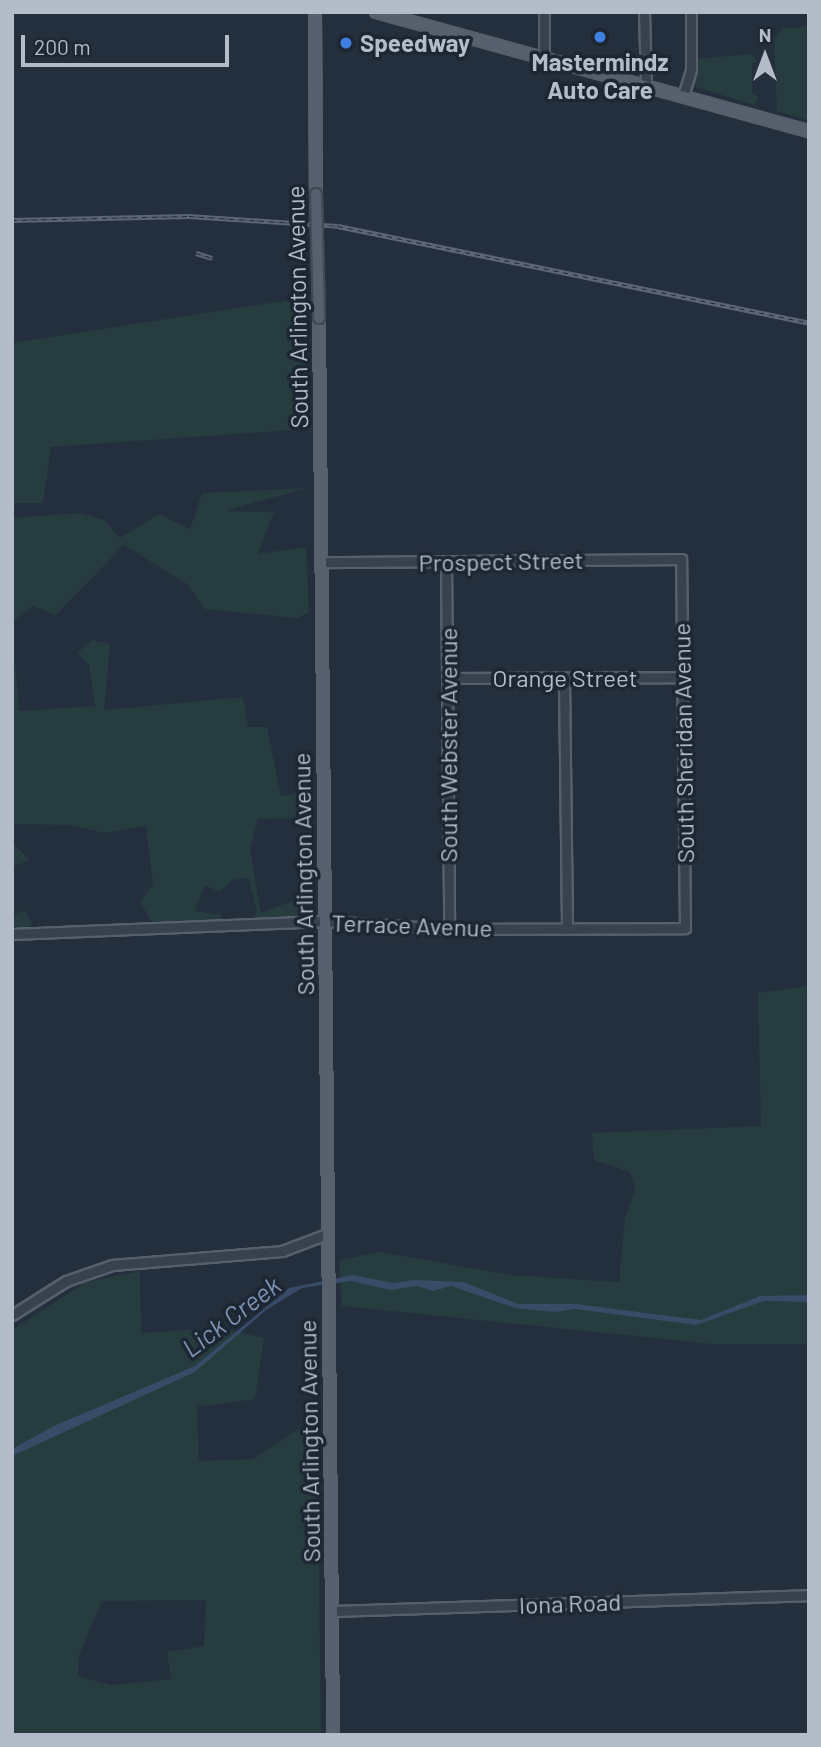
<!DOCTYPE html>
<html>
<head>
<meta charset="utf-8">
<style>
	body { margin:0 }
	#map { position:relative; width:821px; height:1747px; overflow:hidden; background:#242f3e; font-family:Barlow,sans-serif }
	div>[style] { position:absolute }
	.green>* { inset:0; background:#263c3f }
	.water>* { inset:0; background:#394c67 }
	.roads { filter:drop-shadow(2px 0 #565f6c) drop-shadow(-2px 0 #565f6c) drop-shadow(0 2px #565f6c) drop-shadow(0 -2px #565f6c) }
	.minor>* { height:9px; margin:-4.5px; padding:0 4.5px; transform-origin:4.5px; border-radius:4.5px; background:#38414e }
	.major>* { height:10px; margin:-5px; padding:0 5px; transform-origin:5px; border-radius:5px; background:#56606e }
	.rail>* { height:4.5px; margin-top:-2.25px; transform-origin:0; background:repeating-linear-gradient(90deg,#1d2633 0 5px,#5a6575 0 10px); box-sizing:border-box; border-block:2px solid #5a6575 }
	.bridges { filter:drop-shadow(2px 0 #414a57) drop-shadow(-2px 0 #414a57) drop-shadow(0 2px #414a57) drop-shadow(0 -2px #414a57) }
	.major-bridge>* { height:10px; margin:-5px; padding:0 5px; transform-origin:5px; border-radius:5px; background:#56606e }
	.dots>* { width:19px; height:19px; translate:-50% -50%; box-sizing:border-box; border:4px solid #1d2633; border-radius:50% }
	span { translate:-50% -50%; white-space:nowrap; text-align:center; line-height:1.15; -webkit-text-stroke:7px #1d2633; paint-order:stroke }
	.poi-label { font-size:24px; color:#b4bcc9; font-weight:700 }
	.left { translate:0 -50%; text-align:left }
	.street-label { font-size:24px; color:#b4bcc9 }
	.water-label { font-size:26px; color:#7c92b1; font-style:italic }
	.frame { position:absolute; inset:0; border:14px solid #b4bcc9; pointer-events:none }
	.north { position:absolute; left:730px; top:21px; width:70px; height:70px; -webkit-text-stroke:5px #1d2633; paint-order:stroke; rotate:0deg; font-size:19px; font-weight:700; line-height:28px; text-align:center; color:#b4bcc9 }
	.north::after { content:''; display:block; margin:auto; width:24px; height:32px; background:#b4bcc9; clip-path:polygon(50% 0,100% 100%,50% 72%,0 100%) }
	.scale { position:absolute; left:21px; top:35px; width:208px; height:32px; box-sizing:border-box; border:4px solid #b4bcc9; border-top:0; padding-left:9px; font-size:21px; line-height:24px; white-space:nowrap; color:#b4bcc9; -webkit-text-stroke:5px #1d2633; paint-order:stroke }
</style>
</head>
<body>
<div id="map">
	<div class="green">
		<div style="clip-path:polygon(809px 27px,809px 121px,777px 111px,774px 39px,783px 28px)"></div>
		<div style="clip-path:polygon(752px 54px,757px 61px,752px 63px,752px 93px,759px 98px,754px 105px,690px 85px,694px 59px)"></div>
		<div style="clip-path:polygon(308px 297px,307px 429px,51px 447px,43px 503px,12px 503px,12px 343px)"></div>
		<div style="clip-path:polygon(307px 488px,225px 511px,274px 512px,258px 554px,306px 547px,309px 612px,297px 618px,205px 609px,187px 584px,124px 545px,56px 615px,33px 606px,12px 623px,12px 518px,80px 513px,104px 520px,120px 538px,159px 514px,190px 529px,202px 493px)"></div>
		<div style="clip-path:polygon(12px 624px,19px 711px,95px 706px,89px 665px,77px 653px,92px 640px,110px 644px,104px 710px,243px 697px,248px 727px,267px 727px,281px 796px,295px 794px,299px 778px,308px 778px,306px 818px,258px 819px,250px 850px,261px 913px,313px 893px,314px 917px,253px 920px,257px 912px,248px 878px,232px 880px,220px 892px,205px 885px,195px 911px,221px 915px,221px 920px,152px 922px,140px 902px,153px 884px,146px 826px,105px 833px,68px 825px,15px 824px,12px 842px)"></div>
		<div style="clip-path:polygon(12px 843px,30px 860px,12px 867px)"></div>
		<div style="clip-path:polygon(12px 898px,14px 914px,25px 911px,33px 924px,23px 930px,12px 926px)"></div>
		<div style="clip-path:polygon(809px 986px,809px 1344px,712px 1344px,342px 1306px,339px 1260px,380px 1252px,511px 1275px,619px 1282px,625px 1219px,635px 1189px,630px 1172px,594px 1160px,592px 1133px,761px 1126px,758px 993px)"></div>
		<div style="clip-path:polygon(evenodd,140px 1271px,141px 1333px,219px 1328px,264px 1338px,255px 1399px,197px 1407px,199px 1461px,253px 1459px,317px 1417px,321px 1735px,12px 1735px,12px 1330px,86px 1282px,140px 1271px,206px 1600px,204px 1646px,167px 1652px,171px 1679px,111px 1685px,78px 1676px,79px 1655px,102px 1601px,206px 1600px)"></div>
	</div>
	<div class="water">
		<div style="clip-path:polygon(353px 1275px,393px 1283px,415px 1280px,464px 1282px,518px 1304px,576px 1304px,701px 1320px,760px 1296px,809px 1295px,809px 1302px,764px 1301px,696px 1325px,575px 1309px,555px 1312px,515px 1308px,451px 1286px,433px 1291px,418px 1286px,390px 1290px,351px 1281px,302px 1288px,266px 1310px,195px 1372px,12px 1456px,12px 1449px,56px 1425px,195px 1366px,289px 1288px)"></div>
	</div>
	<div class="roads">
		<div class="minor">
			<div style="left:544px;top:12px;width:45px;rotate:90deg"></div>
			<div style="left:644px;top:12px;width:73px;rotate:88.4deg"></div>
			<div style="left:683px;top:96px;width:28px;rotate:-73deg"></div>
			<div style="left:691px;top:69px;width:57px;rotate:-90deg"></div>
			<div style="left:446px;top:561px;width:368px;rotate:89.5deg"></div>
			<div style="left:447px;top:678px;width:236px;rotate:-0.2deg"></div>
			<div style="left:564px;top:678px;width:251px;rotate:89.3deg"></div>
			<div style="left:12px;top:934px;width:313px;rotate:-2.4deg"></div>
			<div style="left:325px;top:921px;width:124px;rotate:3.7deg"></div>
			<div style="left:449px;top:929px;width:236px;rotate:-0.2deg"></div>
			<div style="left:685px;top:928px;width:369px;rotate:-90.6deg"></div>
			<div style="left:681px;top:559px;width:360px;rotate:179.5deg"></div>
			<div style="left:12px;top:1315px;width:64px;rotate:-32.2deg"></div>
			<div style="left:66px;top:1281px;width:49px;rotate:-19.2deg"></div>
			<div style="left:112px;top:1265px;width:171px;rotate:-4.7deg"></div>
			<div style="left:282px;top:1251px;width:48px;rotate:-20.7deg"></div>
			<div style="left:331px;top:1611px;width:478px;rotate:-1.9deg"></div>
		</div>
		<div class="major">
			<div style="left:315px;top:12px;width:182px;rotate:89.7deg"></div>
			<div style="left:376px;top:12px;width:449px;rotate:15.4deg"></div>
			<div style="left:319px;top:318px;width:1417px;rotate:89.43deg"></div>
		</div>
	</div>
	<div class="rail">
		<div style="left:12px;top:220px;width:177px;rotate:-1.3deg"></div>
		<div style="left:189px;top:216px;width:149px;rotate:3.8deg"></div>
		<div style="left:338px;top:226px;width:481px;rotate:11.6deg"></div>
		<div style="left:196px;top:253px;width:17px;rotate:17deg"></div>
	</div>
	<div class="bridges">
		<div class="major-bridge">
			<div style="left:316px;top:194px;width:124px;rotate:88.6deg"></div>
		</div>
	</div>
	<div class="dots">
		<div style="left:600px;top:37px;background:#3f7fe0"></div>
		<div style="left:346px;top:43px;background:#3f7fe0"></div>
	</div>
	<div class="poi-label">
		<span class="left" style="left:360px;top:43px">Speedway</span>
		<span style="left:600px;top:76px">Mastermindz<br>Auto Care</span>
	</div>
	<div class="street-label">
		<span style="left:297px;top:307px;rotate:-91deg">South Arlington Avenue</span>
		<span style="left:501px;top:561px;rotate:-1deg">Prospect Street</span>
		<span style="left:565px;top:678px">Orange Street</span>
		<span style="left:683px;top:743px;rotate:-91deg">South Sheridan Avenue</span>
		<span style="left:448px;top:745px;rotate:-90deg">South Webster Avenue</span>
		<span style="left:303px;top:874px;rotate:-91deg">South Arlington Avenue</span>
		<span style="left:412px;top:925px;rotate:2deg">Terrace Avenue</span>
		<span style="left:309px;top:1441px;rotate:-91deg">South Arlington Avenue</span>
		<span style="left:570px;top:1603px;rotate:-2deg">Iona Road</span>
	</div>
	<div class="water-label">
		<span style="left:231px;top:1316px;rotate:-37deg">Lick Creek</span>
	</div>
	<div class="frame"></div>
	<div class="north">N</div>
	<div class="scale">200 m</div>
</div>
</body>
</html>
